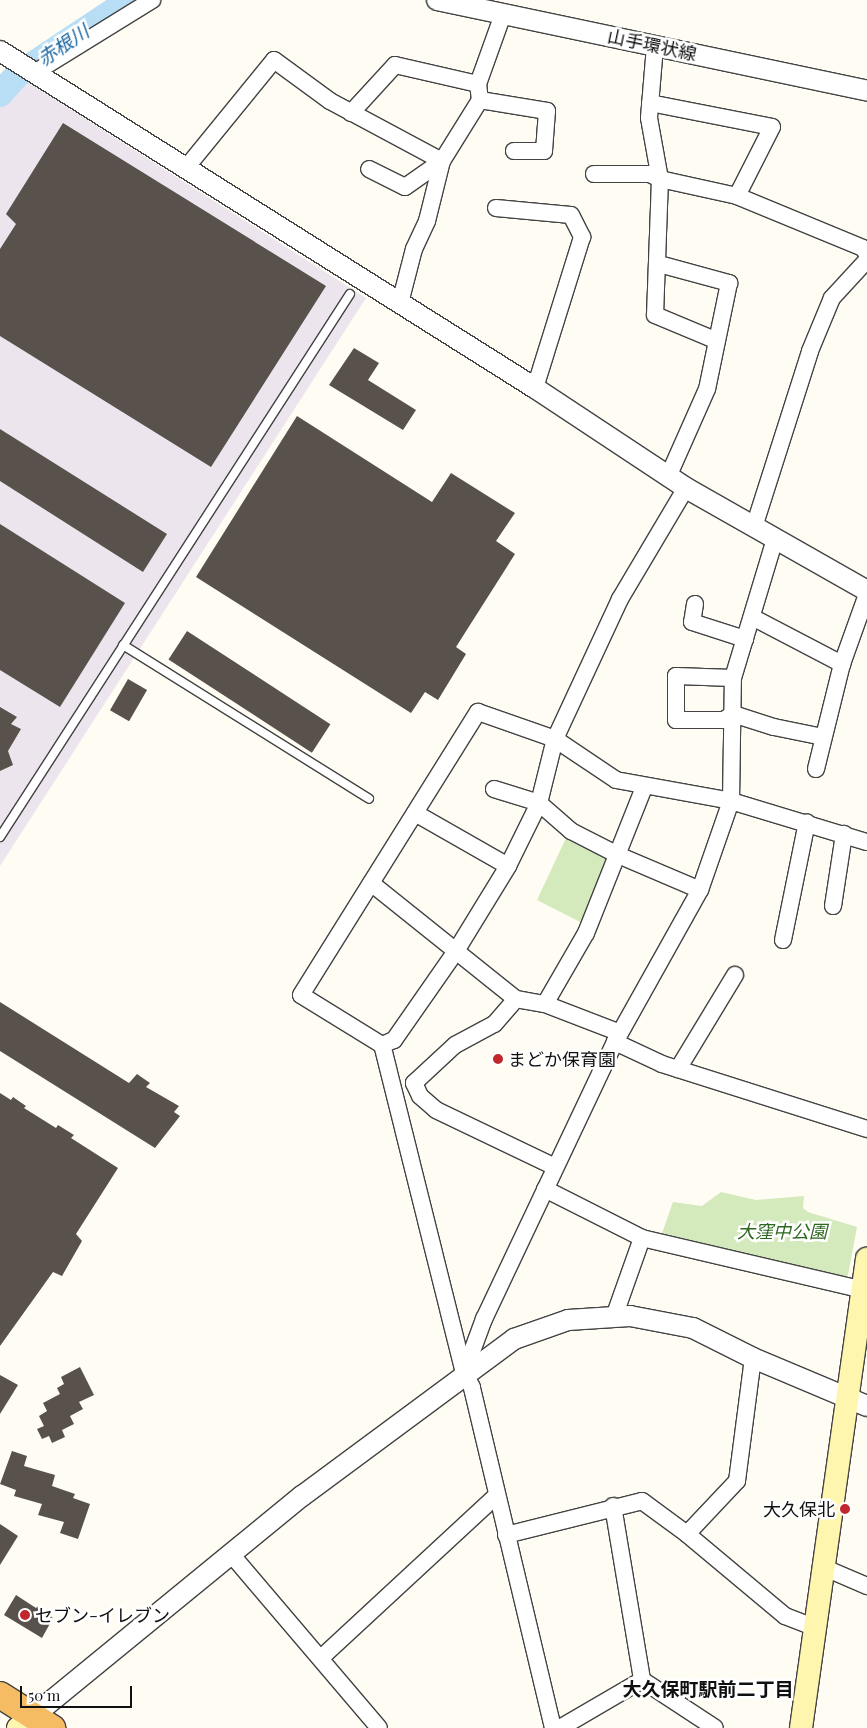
<!DOCTYPE html>
<html>
<head>
<meta charset="utf-8">
<style>
	body { margin:0 }
	#map { position:relative; width:867px; height:1728px; overflow:hidden; background:#fffdf3; font-family:"Playfair Display","Noto Sans JP",serif }
	div>[style] { position:absolute }
	.industrial>* { inset:0; background:#ede5ee }
	.green>* { inset:0; background:#d4eabc }
	.river>* { height:26px; margin:-13px; padding:0 13px; transform-origin:13px; border-radius:13px; background:#b8def6 }
	.building>* { inset:0; background:#59514c; transform-origin:0 0 }
	.roads { filter:drop-shadow(1px 0 #434343) drop-shadow(-1px 0 #434343) drop-shadow(0 1px #434343) drop-shadow(0 -1px #434343) }
	.service>* { height:8px; margin:-4px; padding:0 4px; transform-origin:4px; border-radius:4px; background:#fff }
	.minor>* { height:16px; margin:-8px; padding:0 8px; transform-origin:8px; border-radius:8px; background:#fff }
	.tertiary>* { height:20px; margin:-10px; padding:0 10px; transform-origin:10px; border-radius:10px; background:#fff }
	.secondary>* { height:22px; margin:-11px; padding:0 11px; transform-origin:11px; border-radius:11px; background:#fef6af }
	.trunk>* { height:26px; margin:-13px; padding:0 13px; transform-origin:13px; border-radius:13px; background:#f5bc64 }
	.dots>* { width:14px; height:14px; translate:-50% -50%; box-sizing:border-box; border:2px solid #fff; border-radius:50% }
	span { translate:-50% -50%; white-space:nowrap; text-align:center; line-height:1.15; -webkit-text-stroke:5px #fff; paint-order:stroke }
	.street-label { font-size:18px; color:#101010 }
	.poi-label { font-size:18px; color:#101010 }
	.left { translate:0 -50%; text-align:left }
	.right { translate:-100% -50%; text-align:right }
	.park-label { font-size:18px; color:#2e6820; font-style:italic }
	.water-label { font-size:19px; color:#1965a2; font-style:italic }
	.neighbourhood-label { font-size:19px; color:#101010; font-weight:700 }
	.scale { position:absolute; left:20px; top:1686px; width:112px; height:22px; box-sizing:border-box; border:2px solid #101010; border-top:0; padding-left:6px; font-size:15px; line-height:18px; white-space:nowrap; color:#101010; -webkit-text-stroke:4px #fff; paint-order:stroke }
</style>
</head>
<body>
<div id="map">
	<div class="industrial">
		<div style="clip-path:polygon(17px 75px,366px 298px,0 866px,0 102px)"></div>
	</div>
	<div class="green">
		<div style="clip-path:polygon(566px 838px,607px 857px,610px 864px,582px 923px,537px 900px)"></div>
		<div style="clip-path:polygon(721px 1192px,756px 1200px,804px 1196px,803px 1208px,808px 1212px,857px 1227px,848px 1275px,840px 1278px,662px 1233px,673px 1202px,702px 1206px)"></div>
	</div>
	<div class="river">
		<div style="left:0;top:94px;width:25px;rotate:-48deg"></div>
		<div style="left:17px;top:75px;width:136px;rotate:-33.6deg"></div>
	</div>
	<div class="building">
		<div style="clip-path:polygon(63px 123px,326px 286px,211px 467px,0 336px,0 249px,16px 224px,6px 214px)"></div>
		<div style="clip-path:polygon(354px 348px,379px 363px,368px 380px,416px 410px,403px 430px,329px 385px)"></div>
		<div style="clip-path:polygon(297px 416px,432px 502px,451px 473px,515px 513px,496px 541px,515px 554px,456px 647px,466px 654px,438px 700px,425px 692px,411px 713px,196px 577px)"></div>
		<div style="clip-path:polygon(0 429px,167px 534px,143px 572px,0 481px)"></div>
		<div style="clip-path:polygon(0 524px,125px 603px,60px 707px,0 670px)"></div>
		<div style="left:187px;top:631px;width:171px;height:34px;rotate:33deg"></div>
		<div style="left:128px;top:679px;width:22px;height:36px;rotate:30deg"></div>
		<div style="clip-path:polygon(0 707px,17px 717px,11px 724px,21px 729px,8px 751px,13px 765px,0 771px)"></div>
		<div style="clip-path:polygon(0 1002px,129px 1083px,137px 1074px,150px 1083px,146px 1087px,179px 1106px,174px 1112px,180px 1116px,155px 1148px,0 1051px)"></div>
		<div style="clip-path:polygon(0 1093px,11px 1100px,13px 1097px,26px 1106px,24px 1108px,56px 1128px,58px 1125px,74px 1135px,71px 1138px,118px 1168px,76px 1234px,82px 1241px,62px 1276px,53px 1272px,0 1346px)"></div>
		<div style="clip-path:polygon(80px 1367px,94px 1395px,79px 1402px,83px 1409px,70px 1416px,74px 1424px,62px 1430px,65px 1437px,52px 1443px,49px 1436px,42px 1439px,37px 1429px,44px 1426px,39px 1416px,47px 1411px,43px 1403px,60px 1394px,57px 1388px,64px 1384px,61px 1377px)"></div>
		<div style="clip-path:polygon(0 1375px,18px 1385px,0 1414px)"></div>
		<div style="clip-path:polygon(12px 1451px,27px 1456px,24px 1466px,55px 1475px,52px 1486px,75px 1494px,73px 1498px,90px 1504px,78px 1539px,60px 1533px,64px 1522px,38px 1515px,42px 1504px,14px 1496px,16px 1490px,0 1484px)"></div>
		<div style="clip-path:polygon(0 1524px,18px 1536px,0 1565px)"></div>
		<div style="clip-path:polygon(16px 1595px,36px 1608px,38px 1606px,53px 1618px,42px 1638px,4px 1615px)"></div>
	</div>
	<div class="roads">
		<div class="service">
			<div style="left:123px;top:645px;width:290px;rotate:32deg"></div>
			<div style="left:0;top:837px;width:646px;rotate:-57.2deg"></div>
		</div>
		<div class="minor">
			<div style="left:655px;top:46px;width:72px;rotate:94.8deg"></div>
			<div style="left:649px;top:118px;width:62px;rotate:79.8deg"></div>
			<div style="left:660px;top:179px;width:136px;rotate:92.1deg"></div>
			<div style="left:655px;top:315px;width:65px;rotate:22.6deg"></div>
			<div style="left:34px;top:73px;width:139px;rotate:-31.7deg"></div>
			<div style="left:480px;top:100px;width:68px;rotate:9.3deg"></div>
			<div style="left:547px;top:111px;width:40px;rotate:94.3deg"></div>
			<div style="left:544px;top:151px;width:30px;rotate:180deg"></div>
			<div style="left:650px;top:103px;width:124px;rotate:11.1deg"></div>
			<div style="left:772px;top:127px;width:77px;rotate:116.9deg"></div>
			<div style="left:351px;top:113px;width:65px;rotate:-47.5deg"></div>
			<div style="left:395px;top:65px;width:85px;rotate:12.9deg"></div>
			<div style="left:186px;top:168px;width:139px;rotate:-50.8deg"></div>
			<div style="left:274px;top:60px;width:69px;rotate:36.2deg"></div>
			<div style="left:330px;top:101px;width:127px;rotate:28.2deg"></div>
			<div style="left:442px;top:161px;width:45px;rotate:144.9deg"></div>
			<div style="left:405px;top:187px;width:40px;rotate:-153.4deg"></div>
			<div style="left:594px;top:174px;width:56px"></div>
			<div style="left:650px;top:174px;width:11px;rotate:27deg"></div>
			<div style="left:660px;top:179px;width:79px;rotate:12.4deg"></div>
			<div style="left:737px;top:196px;width:136px;rotate:22.4deg"></div>
			<div style="left:863px;top:248px;width:7px;rotate:56deg"></div>
			<div style="left:496px;top:208px;width:75px;rotate:5.3deg"></div>
			<div style="left:571px;top:215px;width:25px;rotate:63deg"></div>
			<div style="left:582px;top:237px;width:158px;rotate:107.3deg"></div>
			<div style="left:659px;top:264px;width:73px;rotate:15.2deg"></div>
			<div style="left:729px;top:283px;width:108px;rotate:101.7deg"></div>
			<div style="left:707px;top:389px;width:96px;rotate:113.9deg"></div>
			<div style="left:400px;top:303px;width:56px;rotate:-75.5deg"></div>
			<div style="left:414px;top:249px;width:31px;rotate:-65deg"></div>
			<div style="left:427px;top:221px;width:62px;rotate:-76deg"></div>
			<div style="left:442px;top:161px;width:72px;rotate:-58.1deg"></div>
			<div style="left:480px;top:100px;width:16px;rotate:-97deg"></div>
			<div style="left:478px;top:84px;width:74px;rotate:-70.3deg"></div>
			<div style="left:754px;top:527px;width:185px;rotate:-72.3deg"></div>
			<div style="left:810px;top:351px;width:57px;rotate:-67.5deg"></div>
			<div style="left:832px;top:298px;width:52px;rotate:-47.4deg"></div>
			<div style="left:695px;top:604px;width:18px;rotate:99deg"></div>
			<div style="left:692px;top:622px;width:56px;rotate:17.8deg"></div>
			<div style="left:752px;top:617px;width:102px;rotate:27.6deg"></div>
			<div style="left:733px;top:678px;width:57px;rotate:-178deg"></div>
			<div style="left:676px;top:676px;width:44px;rotate:90deg"></div>
			<div style="left:676px;top:720px;width:48px"></div>
			<div style="left:724px;top:720px;width:11px;rotate:-34deg"></div>
			<div style="left:733px;top:714px;width:43px;rotate:17.6deg"></div>
			<div style="left:774px;top:727px;width:50px;rotate:11.5deg"></div>
			<div style="left:816px;top:769px;width:108px;rotate:-76.1deg"></div>
			<div style="left:842px;top:664px;width:74px;rotate:-70.3deg"></div>
			<div style="left:494px;top:789px;width:47px;rotate:17.3deg"></div>
			<div style="left:539px;top:803px;width:43px;rotate:41.2deg"></div>
			<div style="left:571px;top:831px;width:53px;rotate:27.1deg"></div>
			<div style="left:618px;top:855px;width:89px;rotate:23.1deg"></div>
			<div style="left:415px;top:813px;width:107px;rotate:29.7deg"></div>
			<div style="left:371px;top:883px;width:186px;rotate:38.7deg"></div>
			<div style="left:516px;top:999px;width:29px;rotate:10deg"></div>
			<div style="left:545px;top:1004px;width:80px;rotate:21.1deg"></div>
			<div style="left:833px;top:906px;width:73px;rotate:-81.3deg"></div>
			<div style="left:783px;top:940px;width:120px;rotate:-78.5deg"></div>
			<div style="left:516px;top:999px;width:33px;rotate:131deg"></div>
			<div style="left:494px;top:1024px;width:44px;rotate:151.7deg"></div>
			<div style="left:455px;top:1045px;width:56px;rotate:137.2deg"></div>
			<div style="left:414px;top:1083px;width:14px;rotate:65deg"></div>
			<div style="left:420px;top:1096px;width:21px;rotate:41deg"></div>
			<div style="left:436px;top:1110px;width:132px;rotate:25.6deg"></div>
			<div style="left:545px;top:1004px;width:82px;rotate:-60deg"></div>
			<div style="left:586px;top:933px;width:157px;rotate:-68.3deg"></div>
			<div style="left:615px;top:1042px;width:52px;rotate:25.1deg"></div>
			<div style="left:662px;top:1064px;width:215px;rotate:17.6deg"></div>
			<div style="left:382px;top:1045px;width:13px;rotate:-23deg"></div>
			<div style="left:394px;top:1040px;width:108px;rotate:-55.1deg"></div>
			<div style="left:456px;top:951px;width:100px;rotate:-58.5deg"></div>
			<div style="left:508px;top:866px;width:70px;rotate:-63.8deg"></div>
			<div style="left:539px;top:803px;width:66px;rotate:-76deg"></div>
			<div style="left:555px;top:739px;width:154px;rotate:-65.1deg"></div>
			<div style="left:620px;top:599px;width:129px;rotate:-59.3deg"></div>
			<div style="left:678px;top:1069px;width:110px;rotate:-58.8deg"></div>
			<div style="left:545px;top:1189px;width:109px;rotate:26.8deg"></div>
			<div style="left:614px;top:1317px;width:84px;rotate:-70.5deg"></div>
			<div style="left:642px;top:1238px;width:227px;rotate:13.2deg"></div>
			<div style="left:464px;top:1373px;width:58px;rotate:-69.7deg"></div>
			<div style="left:484px;top:1319px;width:306px;rotate:-64.7deg"></div>
			<div style="left:615px;top:1042px;width:174px;rotate:-60.8deg"></div>
			<div style="left:700px;top:890px;width:94px;rotate:-70.8deg"></div>
			<div style="left:731px;top:801px;width:123px;rotate:-89.1deg"></div>
			<div style="left:733px;top:678px;width:145px;rotate:-73.2deg"></div>
			<div style="left:613px;top:1506px;width:176px;rotate:80.5deg"></div>
			<div style="left:687px;top:1534px;width:73px;rotate:-46.7deg"></div>
			<div style="left:737px;top:1481px;width:124px;rotate:-82.6deg"></div>
			<div style="left:506px;top:1535px;width:140px;rotate:-14deg"></div>
			<div style="left:642px;top:1501px;width:56px;rotate:36.3deg"></div>
			<div style="left:687px;top:1534px;width:128px;rotate:39.9deg"></div>
			<div style="left:785px;top:1616px;width:34px;rotate:21deg"></div>
			<div style="left:231px;top:1554px;width:228px;rotate:49.6deg"></div>
			<div style="left:825px;top:1568px;width:46px;rotate:23.2deg"></div>
			<div style="left:322px;top:1657px;width:238px;rotate:-42.8deg"></div>
			<div style="left:553px;top:1728px;width:350px;rotate:-103.4deg"></div>
			<div style="left:472px;top:1387px;width:16px;rotate:-120deg"></div>
			<div style="left:464px;top:1373px;width:338px;rotate:-104deg"></div>
			<div style="left:382px;top:1045px;width:95px;rotate:-148.3deg"></div>
			<div style="left:301px;top:995px;width:334px;rotate:-58deg"></div>
			<div style="left:478px;top:712px;width:82px;rotate:19.3deg"></div>
			<div style="left:555px;top:739px;width:73px;rotate:33.9deg"></div>
			<div style="left:616px;top:780px;width:117px;rotate:10.3deg"></div>
			<div style="left:731px;top:801px;width:142px;rotate:16.8deg"></div>
			<div style="left:560px;top:1728px;width:95px;rotate:-30.3deg"></div>
			<div style="left:642px;top:1680px;width:87px;rotate:33.3deg"></div>
		</div>
		<div class="tertiary">
			<div style="left:437px;top:0;width:440px;rotate:11.9deg"></div>
			<div style="left:0;top:51px;width:632px;rotate:32.21deg"></div>
			<div style="left:535px;top:388px;width:181px;rotate:33.5deg"></div>
			<div style="left:686px;top:488px;width:208px;rotate:29.6deg"></div>
			<div style="left:33px;top:1716px;width:348px;rotate:-39.3deg"></div>
			<div style="left:302px;top:1496px;width:264px;rotate:-36.5deg"></div>
			<div style="left:514px;top:1339px;width:57px;rotate:-19.4deg"></div>
			<div style="left:568px;top:1320px;width:62px;rotate:-3.7deg"></div>
			<div style="left:630px;top:1316px;width:64px;rotate:10.8deg"></div>
			<div style="left:693px;top:1328px;width:67px;rotate:26.6deg"></div>
			<div style="left:753px;top:1358px;width:124px;rotate:22.8deg"></div>
		</div>
		<div class="secondary">
			<div style="left:18px;top:1728px;width:19px;rotate:-39deg"></div>
			<div style="left:801px;top:1728px;width:474px;rotate:-82deg"></div>
		</div>
		<div class="trunk">
			<div style="left:0;top:1695px;width:62px;rotate:32.4deg"></div>
		</div>
	</div>
	<div class="dots">
		<div style="left:498px;top:1059px;background:#c0282e"></div>
		<div style="left:845px;top:1509px;background:#c0282e"></div>
		<div style="left:25px;top:1615px;background:#c0282e"></div>
	</div>
	<div class="street-label">
		<span style="left:652px;top:45px;rotate:12deg">山手環状線</span>
	</div>
	<div class="poi-label">
		<span class="left" style="left:508px;top:1059px">まどか保育園</span>
		<span class="right" style="left:835px;top:1509px">大久保北</span>
		<span class="left" style="left:35px;top:1615px">セブン-イレブン</span>
	</div>
	<div class="park-label">
		<span style="left:782px;top:1231px">大窪中公園</span>
	</div>
	<div class="water-label">
		<span style="left:63px;top:45px;rotate:-34deg">赤根川</span>
	</div>
	<div class="neighbourhood-label">
		<span style="left:708px;top:1689px">大久保町駅前二丁目</span>
	</div>
	<div class="scale">50 m</div>
</div>
</body>
</html>
